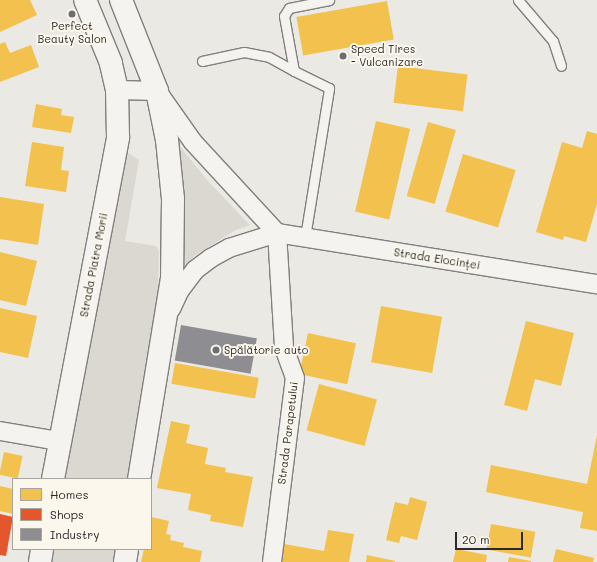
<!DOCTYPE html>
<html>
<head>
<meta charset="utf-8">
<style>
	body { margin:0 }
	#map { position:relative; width:597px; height:562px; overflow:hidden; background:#eae9e4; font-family:Mali,sans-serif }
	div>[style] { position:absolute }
	.green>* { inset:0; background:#dbd8d1; transform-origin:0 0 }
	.homes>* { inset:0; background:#f2c14e; transform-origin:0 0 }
	.shops>* { inset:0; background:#e4572e }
	.industry>* { inset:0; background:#8d8d92; transform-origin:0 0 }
	.roads { filter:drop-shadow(1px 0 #81807e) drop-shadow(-1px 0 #81807e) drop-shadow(0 1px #81807e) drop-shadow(0 -1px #81807e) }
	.service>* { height:9px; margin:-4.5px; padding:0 4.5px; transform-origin:4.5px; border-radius:4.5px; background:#f4f3ef }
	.minor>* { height:18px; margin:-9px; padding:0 9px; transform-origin:9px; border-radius:9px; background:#f4f3ef }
	.tertiary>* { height:22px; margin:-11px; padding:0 11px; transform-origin:11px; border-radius:11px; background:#f4f3ef }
	.dots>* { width:11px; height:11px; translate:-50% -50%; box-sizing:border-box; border:2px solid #fbf7ec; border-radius:50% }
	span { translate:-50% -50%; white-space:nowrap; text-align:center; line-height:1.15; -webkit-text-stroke:4px #fbf7ec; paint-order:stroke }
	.poi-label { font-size:11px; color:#2b2b2b }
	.left { translate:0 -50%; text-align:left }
	.street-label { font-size:11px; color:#2b2b2b }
	.legend { position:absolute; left:12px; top:478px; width:140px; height:72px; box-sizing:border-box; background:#fbf7ec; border:1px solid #a8a59f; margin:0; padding:5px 7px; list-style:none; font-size:12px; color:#2b2b2b }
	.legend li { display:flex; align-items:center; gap:8px; height:20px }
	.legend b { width:20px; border:1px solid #a8a59f }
	.scale { position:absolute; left:455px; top:532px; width:68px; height:18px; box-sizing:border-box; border:2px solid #2b2b2b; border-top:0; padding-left:5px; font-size:12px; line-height:14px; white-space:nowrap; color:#2b2b2b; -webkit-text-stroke:3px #fbf7ec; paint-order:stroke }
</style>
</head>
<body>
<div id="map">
	<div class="green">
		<div style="clip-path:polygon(175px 140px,207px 180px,250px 225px,234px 231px,194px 256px,176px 277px)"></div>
		<div style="clip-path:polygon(128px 153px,139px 160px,125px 241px,156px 246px,159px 251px,158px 291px,127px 479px,63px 479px,117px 158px)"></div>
		<div style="left:51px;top:549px;width:64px;height:13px"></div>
	</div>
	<div class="homes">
		<div style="clip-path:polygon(0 0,30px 0,37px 15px,0 32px)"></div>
		<div style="left:387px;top:1px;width:39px;height:92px;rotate:80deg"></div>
		<div style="clip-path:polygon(5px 42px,10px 53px,31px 45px,39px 67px,0 82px,0 44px)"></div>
		<div style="left:398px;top:66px;width:70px;height:37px;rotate:7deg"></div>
		<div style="clip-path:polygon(36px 104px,62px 109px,61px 115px,74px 117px,71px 133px,32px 127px)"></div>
		<div style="left:376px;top:121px;width:35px;height:93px;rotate:13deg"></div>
		<div style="left:428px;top:122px;width:29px;height:77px;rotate:16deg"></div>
		<div style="clip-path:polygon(587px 131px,597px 134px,597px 204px,586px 242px,564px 236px,563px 240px,536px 232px,562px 142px,582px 148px)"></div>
		<div style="clip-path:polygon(32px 142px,64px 147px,61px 170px,69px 171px,66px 192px,25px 186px)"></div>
		<div style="left:463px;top:154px;width:55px;height:60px;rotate:17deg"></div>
		<div style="clip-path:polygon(0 197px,44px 204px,38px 245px,0 239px)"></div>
		<div style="clip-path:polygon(0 252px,37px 261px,26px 306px,0 300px)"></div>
		<div style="left:381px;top:306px;width:62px;height:57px;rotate:10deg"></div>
		<div style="clip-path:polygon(0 308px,37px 316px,28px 358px,0 352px)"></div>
		<div style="clip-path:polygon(526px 321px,574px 333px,561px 386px,535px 379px,527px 411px,504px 405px)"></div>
		<div style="left:308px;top:333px;width:49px;height:42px;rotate:12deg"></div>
		<div style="left:175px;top:363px;width:85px;height:21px;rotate:10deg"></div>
		<div style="left:319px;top:384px;width:60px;height:48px;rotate:15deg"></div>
		<div style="clip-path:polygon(171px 421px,190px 425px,186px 443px,208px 448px,205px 464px,226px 468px,225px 472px,253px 477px,243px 527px,210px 521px,211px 515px,188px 510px,191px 494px,157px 488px)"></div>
		<div style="clip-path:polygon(597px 435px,597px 531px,580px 528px,583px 512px,486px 492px,491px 465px,587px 484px)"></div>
		<div style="left:4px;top:452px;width:19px;height:23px;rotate:12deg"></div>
		<div style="clip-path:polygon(0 486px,13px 489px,13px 514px,0 511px)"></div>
		<div style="clip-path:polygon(410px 497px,427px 502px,417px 540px,401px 536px,399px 543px,386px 540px,395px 502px,408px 505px)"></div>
		<div style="clip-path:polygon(151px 517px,169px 521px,166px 534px,171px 535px,170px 540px,184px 543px,183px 547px,202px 551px,200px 562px,141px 562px,144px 549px,151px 549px)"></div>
		<div style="left:491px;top:524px;width:45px;height:26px;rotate:10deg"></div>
		<div style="clip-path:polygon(328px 530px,354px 534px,349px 562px,281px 562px,284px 544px,324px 551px)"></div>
		<div style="clip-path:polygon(456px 549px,487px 555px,486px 562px,453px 562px)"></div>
		<div style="clip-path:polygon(556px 549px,594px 558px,593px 562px,553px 562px)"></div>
		<div style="clip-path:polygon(367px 555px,395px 561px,395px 562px,366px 562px)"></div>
		<div style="clip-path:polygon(509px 557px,531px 561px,531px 562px,508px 562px)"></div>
	</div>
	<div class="shops">
		<div style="clip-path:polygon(0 514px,13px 517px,6px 556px,0 555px)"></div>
	</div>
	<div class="industry">
		<div style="left:181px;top:325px;width:77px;height:36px;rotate:10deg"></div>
	</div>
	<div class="roads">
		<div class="service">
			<div style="left:518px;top:0;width:54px;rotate:49.5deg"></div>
			<div style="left:553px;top:41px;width:26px;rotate:72deg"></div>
			<div style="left:202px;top:61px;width:43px;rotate:-12.1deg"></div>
			<div style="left:244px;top:52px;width:25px;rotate:11deg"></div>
			<div style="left:269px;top:57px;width:29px;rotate:29deg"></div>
			<div style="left:305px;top:237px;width:151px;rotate:-80.8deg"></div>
			<div style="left:329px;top:88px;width:39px;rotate:-154deg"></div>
			<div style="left:294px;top:71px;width:56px;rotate:-100.3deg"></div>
			<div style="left:284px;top:16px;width:9px;rotate:-58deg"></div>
			<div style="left:289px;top:8px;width:41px;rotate:-11.3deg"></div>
		</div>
		<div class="minor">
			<div style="left:117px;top:90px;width:40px;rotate:1.4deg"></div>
			<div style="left:157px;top:91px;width:62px;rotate:54.8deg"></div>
			<div style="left:193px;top:142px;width:124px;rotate:47.3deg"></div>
			<div style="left:171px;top:309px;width:21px;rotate:-65deg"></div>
			<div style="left:180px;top:290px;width:25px;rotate:-53deg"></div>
			<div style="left:195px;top:270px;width:20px;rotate:-37deg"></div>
			<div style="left:211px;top:258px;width:21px;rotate:-29deg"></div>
			<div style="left:229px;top:248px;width:50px;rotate:-17.4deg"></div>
			<div style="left:277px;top:233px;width:324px;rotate:9.1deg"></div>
			<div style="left:0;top:431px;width:60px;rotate:9.6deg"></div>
			<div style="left:272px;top:562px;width:185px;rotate:-82.9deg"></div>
			<div style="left:295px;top:378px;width:33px;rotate:-110deg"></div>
			<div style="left:284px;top:347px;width:114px;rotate:-93.5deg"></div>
		</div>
		<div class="tertiary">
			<div style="left:121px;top:0;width:98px;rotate:68.4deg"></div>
			<div style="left:157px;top:91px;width:50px;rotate:78.5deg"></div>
			<div style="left:167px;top:140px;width:59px;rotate:84.2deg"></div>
			<div style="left:173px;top:199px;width:79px;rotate:90.7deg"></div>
			<div style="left:172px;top:278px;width:204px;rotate:99.3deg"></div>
			<div style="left:53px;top:479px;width:348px;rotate:-79.2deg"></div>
			<div style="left:118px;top:137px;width:47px;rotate:-91.2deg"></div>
			<div style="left:117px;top:90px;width:28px;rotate:-103deg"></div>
			<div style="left:111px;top:63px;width:68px;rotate:-112.4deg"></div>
			<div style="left:40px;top:562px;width:13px;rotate:-81deg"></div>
			<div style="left:125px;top:562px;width:13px;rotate:-81deg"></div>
		</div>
	</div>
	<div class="dots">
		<div style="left:72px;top:14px;background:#6e6e6c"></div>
		<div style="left:343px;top:56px;background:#6e6e6c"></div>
		<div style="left:216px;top:350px;background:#6e6e6c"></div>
	</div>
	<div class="poi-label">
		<span style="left:72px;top:33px">Perfect<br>Beauty Salon</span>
		<span class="left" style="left:351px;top:56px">Speed Tires<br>- Vulcanizare</span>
		<span class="left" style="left:224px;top:350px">Spălătorie auto</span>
	</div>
	<div class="street-label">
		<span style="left:437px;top:259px;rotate:9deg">Strada Elocinței</span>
		<span style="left:94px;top:265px;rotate:-79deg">Strada Piatra Morii</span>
		<span style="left:288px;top:433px;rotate:-83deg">Strada Parapetului</span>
	</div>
	<ul class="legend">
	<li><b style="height:11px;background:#f2c14e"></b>Homes</li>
	<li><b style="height:11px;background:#e4572e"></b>Shops</li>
	<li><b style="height:11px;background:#8d8d92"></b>Industry</li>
	</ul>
	<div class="scale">20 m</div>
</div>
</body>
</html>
